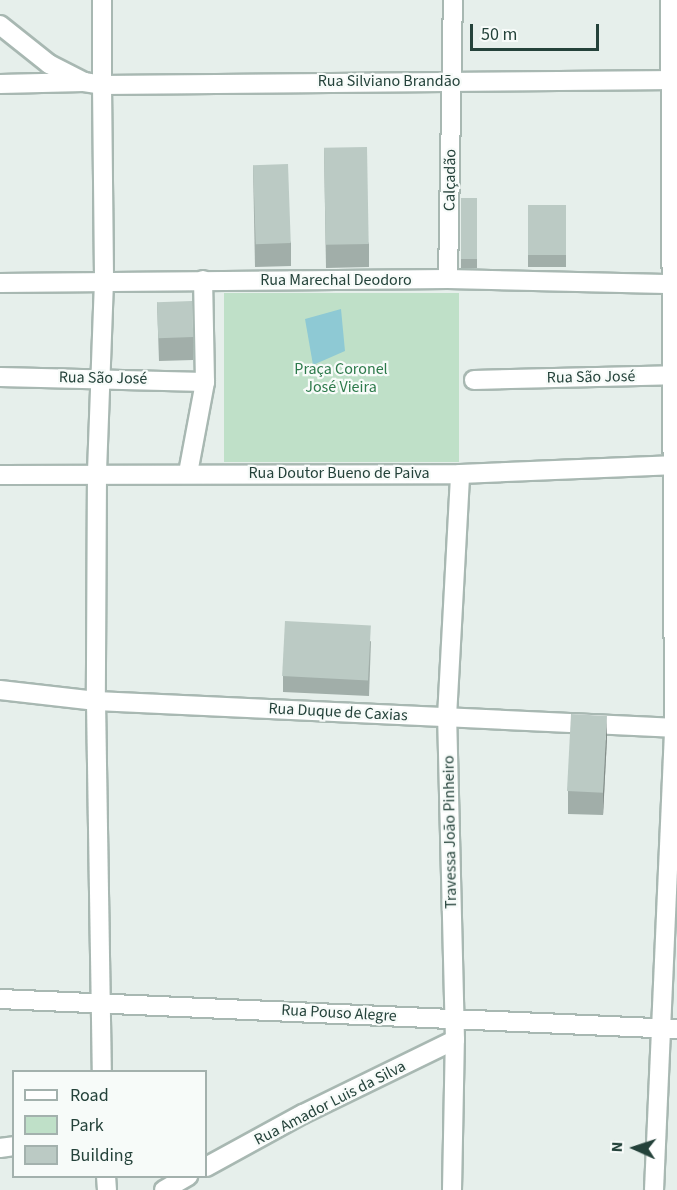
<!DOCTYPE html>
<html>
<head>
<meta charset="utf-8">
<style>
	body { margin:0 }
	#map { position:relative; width:677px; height:1190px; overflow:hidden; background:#e6efeb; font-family:"Source Sans 3",sans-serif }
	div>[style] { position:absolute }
	.green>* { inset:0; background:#bfe0c8; transform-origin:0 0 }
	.water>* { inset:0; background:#8ec9d4 }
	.roads { filter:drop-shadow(2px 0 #a8b8b2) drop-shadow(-2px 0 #a8b8b2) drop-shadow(0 2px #a8b8b2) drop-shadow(0 -2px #a8b8b2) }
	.street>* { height:18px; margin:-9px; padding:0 9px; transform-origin:9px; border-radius:9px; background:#fff }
	.secondary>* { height:18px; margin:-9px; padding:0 9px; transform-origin:9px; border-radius:9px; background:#fff }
	.wall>* { inset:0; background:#a1aea9; transform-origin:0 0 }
	.shaded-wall>* { inset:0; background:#838d89 }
	.building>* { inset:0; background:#bbcac4; transform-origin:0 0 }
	span { translate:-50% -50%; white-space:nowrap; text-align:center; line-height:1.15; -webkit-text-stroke:4.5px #f7fbf9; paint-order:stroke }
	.street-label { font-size:16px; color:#24423a }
	.park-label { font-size:16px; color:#2d7a4b }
	.legend { position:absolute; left:12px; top:1070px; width:195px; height:108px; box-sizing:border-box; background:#f7fbf9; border:2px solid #a3b1ad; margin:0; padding:8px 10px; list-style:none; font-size:18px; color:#24423a }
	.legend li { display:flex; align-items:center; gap:12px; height:30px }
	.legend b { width:30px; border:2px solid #a3b1ad }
	.north { position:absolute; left:605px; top:1118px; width:60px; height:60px; -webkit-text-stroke:4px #f7fbf9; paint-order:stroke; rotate:273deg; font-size:16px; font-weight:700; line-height:24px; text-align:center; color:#24423a }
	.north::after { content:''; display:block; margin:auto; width:21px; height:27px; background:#24423a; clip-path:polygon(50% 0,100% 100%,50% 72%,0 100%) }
	.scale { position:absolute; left:470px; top:24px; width:129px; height:27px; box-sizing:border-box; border:3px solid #24423a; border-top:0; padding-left:8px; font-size:18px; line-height:21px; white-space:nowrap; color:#24423a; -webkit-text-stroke:4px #f7fbf9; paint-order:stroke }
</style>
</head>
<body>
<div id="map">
	<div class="green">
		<div style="left:224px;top:293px;width:235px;height:169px"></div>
	</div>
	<div class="water">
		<div style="clip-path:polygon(341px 309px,345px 351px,313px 365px,305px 319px)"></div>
	</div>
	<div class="roads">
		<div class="street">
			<div style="left:102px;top:0;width:85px;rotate:90deg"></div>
			<div style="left:102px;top:85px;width:575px;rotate:-0.5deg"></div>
			<div style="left:0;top:84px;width:84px;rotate:-1.4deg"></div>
			<div style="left:448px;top:279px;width:279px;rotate:-89deg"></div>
			<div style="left:0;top:283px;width:448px;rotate:-0.5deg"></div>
			<div style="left:448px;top:279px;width:229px;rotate:1.3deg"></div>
			<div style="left:0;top:377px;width:205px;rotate:1.4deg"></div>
			<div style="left:474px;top:380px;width:199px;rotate:-1.4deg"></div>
			<div style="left:188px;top:473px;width:93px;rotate:-79.4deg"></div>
			<div style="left:205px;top:382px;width:102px;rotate:-91.1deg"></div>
			<div style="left:0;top:475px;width:460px;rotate:-0.1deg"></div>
			<div style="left:460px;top:474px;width:217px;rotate:-2.4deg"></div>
			<div style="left:96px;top:701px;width:371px;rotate:89.1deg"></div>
			<div style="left:0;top:999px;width:678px;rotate:2.54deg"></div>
			<div style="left:0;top:1148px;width:14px;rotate:-8deg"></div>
			<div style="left:206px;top:1167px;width:111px;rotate:-28.7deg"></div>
			<div style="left:303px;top:1114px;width:169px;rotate:-26deg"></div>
			<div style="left:106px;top:1176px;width:14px;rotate:86deg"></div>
			<div style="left:164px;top:1190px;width:28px;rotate:-30deg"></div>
			<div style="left:452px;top:1190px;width:150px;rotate:-88.9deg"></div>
			<div style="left:455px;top:1040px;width:323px;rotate:-91.4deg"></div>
			<div style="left:447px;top:717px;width:243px;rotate:-86.9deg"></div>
			<div style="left:654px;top:1190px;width:462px;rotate:-87.5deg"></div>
			<div style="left:674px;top:728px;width:728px;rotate:-90.31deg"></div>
		</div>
		<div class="secondary">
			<div style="left:0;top:25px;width:63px;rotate:38.5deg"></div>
			<div style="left:49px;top:64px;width:39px;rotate:27deg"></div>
			<div style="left:84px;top:82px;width:18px;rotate:9deg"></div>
			<div style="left:102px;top:85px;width:196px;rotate:89.4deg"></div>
			<div style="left:104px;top:281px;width:192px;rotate:92.1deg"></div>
			<div style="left:97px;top:473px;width:228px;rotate:90.3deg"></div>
			<div style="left:0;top:690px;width:97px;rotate:6.5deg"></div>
			<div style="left:96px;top:701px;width:582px;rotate:2.66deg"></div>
		</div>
	</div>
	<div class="wall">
		<div style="clip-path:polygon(324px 148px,369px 244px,369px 267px,326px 268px)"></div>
		<div style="clip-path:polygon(253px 165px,291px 243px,291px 266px,255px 267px)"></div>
		<div style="left:461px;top:198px;width:16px;height:70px"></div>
		<div style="left:528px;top:205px;width:38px;height:62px"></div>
		<div style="clip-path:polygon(157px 302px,193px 337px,193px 360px,159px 361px)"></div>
		<div style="clip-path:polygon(371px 641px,369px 696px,283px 692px,283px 676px)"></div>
		<div style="clip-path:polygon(607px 738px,603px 815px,568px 814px,568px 791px)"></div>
	</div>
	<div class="shaded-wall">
		<div style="clip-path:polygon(607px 716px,607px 738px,603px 815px,603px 792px)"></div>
	</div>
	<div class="building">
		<div style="left:367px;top:147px;width:97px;height:43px;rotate:89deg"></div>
		<div style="left:288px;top:164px;width:79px;height:35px;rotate:88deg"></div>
		<div style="left:461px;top:198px;width:16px;height:61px"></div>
		<div style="left:528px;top:205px;width:38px;height:50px"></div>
		<div style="left:192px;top:301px;width:36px;height:35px;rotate:88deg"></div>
		<div style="left:285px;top:621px;width:86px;height:55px;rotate:3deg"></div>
		<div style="left:571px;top:714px;width:36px;height:77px;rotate:3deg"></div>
	</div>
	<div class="street-label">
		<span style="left:389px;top:81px">Rua Silviano Brandão</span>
		<span style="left:450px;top:180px;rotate:-89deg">Calçadão</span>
		<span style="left:336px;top:280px">Rua Marechal Deodoro</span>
		<span style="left:591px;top:377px;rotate:-1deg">Rua São José</span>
		<span style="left:103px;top:378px;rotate:1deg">Rua São José</span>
		<span style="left:339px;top:473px">Rua Doutor Bueno de Paiva</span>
		<span style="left:338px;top:712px;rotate:3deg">Rua Duque de Caxias</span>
		<span style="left:450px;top:832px;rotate:-91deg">Travessa João Pinheiro</span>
		<span style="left:339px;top:1013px;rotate:3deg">Rua Pouso Alegre</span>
		<span style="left:330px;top:1103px;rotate:-27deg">Rua Amador Luis da Silva</span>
	</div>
	<div class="park-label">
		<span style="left:341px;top:378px">Praça Coronel<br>José Vieira</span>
	</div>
	<ul class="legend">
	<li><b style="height:8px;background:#fff"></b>Road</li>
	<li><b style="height:16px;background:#bfe0c8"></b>Park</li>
	<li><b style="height:16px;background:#bbcac4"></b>Building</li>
	</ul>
	<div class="north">N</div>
	<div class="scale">50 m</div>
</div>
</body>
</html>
